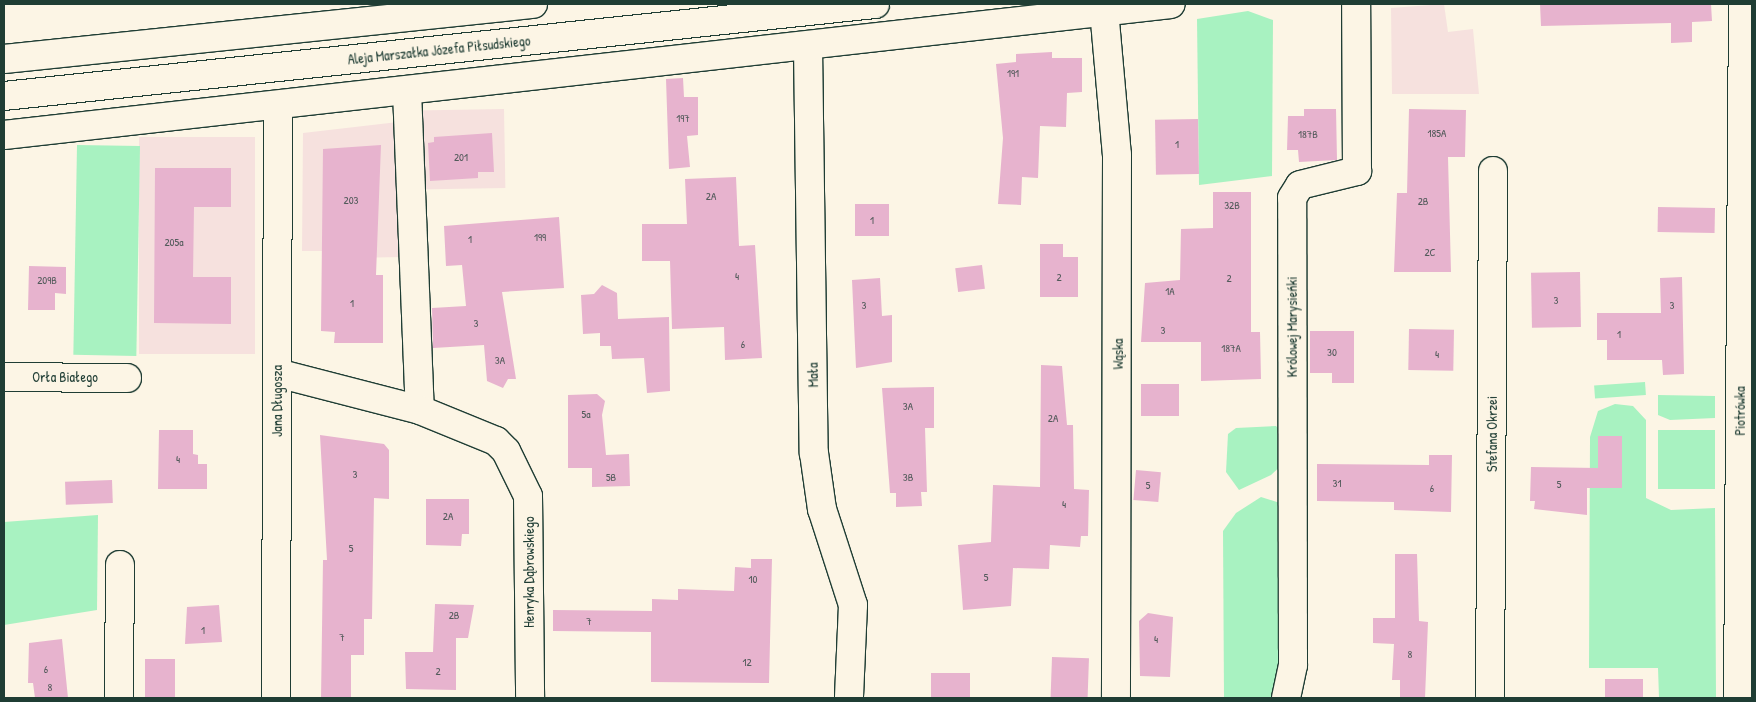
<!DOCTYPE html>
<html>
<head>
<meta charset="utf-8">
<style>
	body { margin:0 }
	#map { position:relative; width:1756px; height:702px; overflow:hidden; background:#fcf5e5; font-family:"Patrick Hand",sans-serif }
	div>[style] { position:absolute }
	.built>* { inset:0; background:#f6e1de; transform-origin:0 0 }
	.green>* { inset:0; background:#a8f2c1; transform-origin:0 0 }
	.building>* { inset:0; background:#e7b3ce; transform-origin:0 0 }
	.roads { filter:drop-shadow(1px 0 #1f3d34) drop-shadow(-1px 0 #1f3d34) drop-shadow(0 1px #1f3d34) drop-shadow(0 -1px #1f3d34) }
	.minor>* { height:28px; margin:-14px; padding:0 14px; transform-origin:14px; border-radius:14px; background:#fcf5e5 }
	.major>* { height:28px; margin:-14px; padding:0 14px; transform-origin:14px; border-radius:14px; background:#fcf5e5 }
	span { translate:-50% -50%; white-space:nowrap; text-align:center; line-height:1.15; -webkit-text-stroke:4px #fcf5e5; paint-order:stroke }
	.number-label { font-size:11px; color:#515a5a }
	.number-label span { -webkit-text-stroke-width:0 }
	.street-label { font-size:14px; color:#1f3d34 }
	.frame { position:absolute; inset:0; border:5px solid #1f3d34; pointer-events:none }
</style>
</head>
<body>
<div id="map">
	<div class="built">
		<div style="clip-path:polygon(1444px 4px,1448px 32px,1473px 29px,1479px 94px,1392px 94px,1391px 8px)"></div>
		<div style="left:504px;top:109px;width:79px;height:89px;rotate:89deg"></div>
		<div style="clip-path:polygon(398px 122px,402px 257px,349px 258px,348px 251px,302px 251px,303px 133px)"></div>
		<div style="left:255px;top:137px;width:217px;height:116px;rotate:90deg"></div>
	</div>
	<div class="green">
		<div style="clip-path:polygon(1248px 11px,1273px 20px,1272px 176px,1199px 185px,1197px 19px)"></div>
		<div style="left:140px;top:146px;width:210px;height:63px;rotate:91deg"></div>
		<div style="left:1645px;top:382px;width:13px;height:51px;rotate:86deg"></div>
		<div style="clip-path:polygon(1658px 395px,1715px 396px,1715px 418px,1670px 420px,1658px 415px)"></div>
		<div style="clip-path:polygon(1615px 404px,1633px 406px,1646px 420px,1646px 498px,1671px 510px,1715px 508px,1716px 698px,1659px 698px,1658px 668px,1589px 668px,1590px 437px,1598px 411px)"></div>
		<div style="clip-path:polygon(1276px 426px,1285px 436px,1286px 461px,1271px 475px,1239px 490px,1226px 472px,1228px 434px,1236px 428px)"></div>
		<div style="left:1658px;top:430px;width:57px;height:59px"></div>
		<div style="clip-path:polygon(1261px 497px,1283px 504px,1279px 698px,1224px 698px,1223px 531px,1236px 513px)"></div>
		<div style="clip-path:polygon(98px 515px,97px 610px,4px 625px,4px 522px)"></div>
	</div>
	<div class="building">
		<div style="clip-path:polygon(1540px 4px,1711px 4px,1712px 21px,1692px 22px,1692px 42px,1671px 43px,1671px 23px,1541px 26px)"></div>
		<div style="clip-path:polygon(1052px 52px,1052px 58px,1082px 58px,1082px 92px,1067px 93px,1066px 127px,1040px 126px,1038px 178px,1022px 177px,1021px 205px,998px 204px,1003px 138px,996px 64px,1016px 62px,1016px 54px)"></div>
		<div style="clip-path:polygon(683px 78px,684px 97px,698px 97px,698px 135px,687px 136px,690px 167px,669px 169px,666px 79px)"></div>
		<div style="clip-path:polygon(1304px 109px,1336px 109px,1337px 160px,1299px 162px,1298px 150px,1287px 150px,1288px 116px,1304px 116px)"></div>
		<div style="clip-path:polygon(1409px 109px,1466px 110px,1465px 157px,1448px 157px,1451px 272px,1394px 272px,1397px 193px,1407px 193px)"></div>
		<div style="left:1198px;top:119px;width:55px;height:43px;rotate:89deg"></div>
		<div style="clip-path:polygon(492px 133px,494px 172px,478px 172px,478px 178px,430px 181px,428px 143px,434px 142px,434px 137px)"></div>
		<div style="clip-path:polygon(381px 145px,376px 275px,383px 275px,383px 343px,334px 343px,335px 332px,321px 331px,323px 149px)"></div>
		<div style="clip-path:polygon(155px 168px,231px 168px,231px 207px,194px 207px,193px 277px,231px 277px,231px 324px,154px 323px)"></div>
		<div style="clip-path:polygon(736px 177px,739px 246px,755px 245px,762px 358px,725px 360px,724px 327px,672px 329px,670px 261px,642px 261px,642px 224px,687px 224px,685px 179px)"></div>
		<div style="clip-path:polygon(1213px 192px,1251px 192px,1251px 332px,1260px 332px,1261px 379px,1201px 381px,1201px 342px,1141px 342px,1145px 283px,1180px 280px,1181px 229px,1213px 228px)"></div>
		<div style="left:889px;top:204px;width:32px;height:34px;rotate:90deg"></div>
		<div style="left:1658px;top:207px;width:57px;height:25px;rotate:1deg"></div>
		<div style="clip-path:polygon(559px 217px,564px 288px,502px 292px,516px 379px,508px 379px,503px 388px,487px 381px,484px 345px,433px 348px,432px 308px,466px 306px,462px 265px,446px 266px,444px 226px)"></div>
		<div style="clip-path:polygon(1040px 244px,1063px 244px,1063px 257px,1078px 257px,1078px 297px,1040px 297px)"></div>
		<div style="left:982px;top:265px;width:24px;height:27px;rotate:83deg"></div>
		<div style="clip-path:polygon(29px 266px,66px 267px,66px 294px,55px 293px,55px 310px,28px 310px)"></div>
		<div style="left:1580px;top:272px;width:55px;height:49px;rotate:89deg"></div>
		<div style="clip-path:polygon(1682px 277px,1684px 374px,1663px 375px,1662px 360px,1607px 360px,1607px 340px,1597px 340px,1597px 313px,1661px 313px,1660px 278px)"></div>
		<div style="clip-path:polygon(880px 278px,882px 316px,892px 315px,892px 362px,856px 368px,852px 280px)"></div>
		<div style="clip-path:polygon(602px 285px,617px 293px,618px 319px,669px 317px,670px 391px,647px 393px,644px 358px,612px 359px,611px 346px,600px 346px,600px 333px,583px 334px,581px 295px,594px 294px)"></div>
		<div style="left:1409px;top:329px;width:45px;height:41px;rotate:1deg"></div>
		<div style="clip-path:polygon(1310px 331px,1354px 331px,1354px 383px,1332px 383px,1332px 373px,1310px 373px)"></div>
		<div style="clip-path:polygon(1041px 365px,1062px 366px,1067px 425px,1073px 425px,1074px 489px,1089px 490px,1088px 536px,1081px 536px,1080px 547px,1050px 545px,1049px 569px,1013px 568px,1011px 606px,963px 610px,958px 545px,991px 542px,993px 485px,1040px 487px)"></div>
		<div style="left:1141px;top:384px;width:38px;height:32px"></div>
		<div style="clip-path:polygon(934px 387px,934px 428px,925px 428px,927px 492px,921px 492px,922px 506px,896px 507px,896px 493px,890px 493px,882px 388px)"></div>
		<div style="clip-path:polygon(597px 394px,605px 401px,602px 415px,606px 455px,629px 454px,630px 486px,592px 487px,592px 468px,568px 468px,568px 395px)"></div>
		<div style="clip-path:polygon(159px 430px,193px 430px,193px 454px,198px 455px,198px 464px,207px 464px,207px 489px,158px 489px)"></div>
		<div style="clip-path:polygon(320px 435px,384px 444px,389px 450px,389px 499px,374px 498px,372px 619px,364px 619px,364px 655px,351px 655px,351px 698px,321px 698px,323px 560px,327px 560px)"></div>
		<div style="clip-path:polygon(1598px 436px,1622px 436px,1622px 488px,1587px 488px,1587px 515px,1534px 509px,1535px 501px,1530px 501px,1531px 467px,1598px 468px)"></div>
		<div style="clip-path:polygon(1429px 455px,1452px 455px,1451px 512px,1394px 510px,1394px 502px,1317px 501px,1317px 464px,1429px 465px)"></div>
		<div style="left:1136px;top:470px;width:25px;height:30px;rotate:5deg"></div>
		<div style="left:112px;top:480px;width:23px;height:47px;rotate:88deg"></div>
		<div style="clip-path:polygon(426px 499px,469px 499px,469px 534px,462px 534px,461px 546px,426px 545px)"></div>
		<div style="clip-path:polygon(1395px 554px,1417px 554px,1419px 621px,1428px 622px,1425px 698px,1400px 698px,1400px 680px,1392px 680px,1394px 644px,1373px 643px,1373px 618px,1395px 618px)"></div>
		<div style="clip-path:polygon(751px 559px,772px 559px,769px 683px,651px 682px,651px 632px,553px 631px,553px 610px,652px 611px,652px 599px,678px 600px,678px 589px,734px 591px,735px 567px,751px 568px)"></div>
		<div style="clip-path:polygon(435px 604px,474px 605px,468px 638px,456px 638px,456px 690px,406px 689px,405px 652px,433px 652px)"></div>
		<div style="clip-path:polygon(219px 605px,222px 642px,185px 644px,187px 607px)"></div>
		<div style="clip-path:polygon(1148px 613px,1173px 617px,1170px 677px,1140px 676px,1139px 621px)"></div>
		<div style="clip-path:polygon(62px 639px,68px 698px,35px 698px,33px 683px,28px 683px,29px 643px)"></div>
		<div style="left:1052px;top:657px;width:37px;height:41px;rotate:2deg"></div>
		<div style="left:175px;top:659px;width:39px;height:30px;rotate:90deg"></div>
		<div style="left:931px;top:673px;width:39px;height:25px"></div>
		<div style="left:1605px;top:679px;width:38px;height:19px"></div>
	</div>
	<div class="roads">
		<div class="minor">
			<div style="left:1104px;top:10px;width:146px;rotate:84.9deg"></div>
			<div style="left:1117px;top:155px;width:543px;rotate:90.11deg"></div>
			<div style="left:808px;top:47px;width:406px;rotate:89.2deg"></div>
			<div style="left:814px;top:453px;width:57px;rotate:81.9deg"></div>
			<div style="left:822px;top:509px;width:101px;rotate:72.1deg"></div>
			<div style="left:853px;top:605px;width:93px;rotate:92.5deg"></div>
			<div style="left:407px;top:91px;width:319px;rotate:87.7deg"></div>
			<div style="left:4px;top:135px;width:1174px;rotate:-6.4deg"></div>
			<div style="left:277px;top:373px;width:148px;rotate:14.5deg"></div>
			<div style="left:420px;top:410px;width:82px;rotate:22.2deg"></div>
			<div style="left:496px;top:441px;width:14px;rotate:45deg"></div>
			<div style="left:506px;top:451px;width:50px;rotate:63.9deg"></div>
			<div style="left:528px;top:496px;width:202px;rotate:89.4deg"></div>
			<div style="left:4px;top:377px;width:123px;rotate:0.5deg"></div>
			<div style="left:119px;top:698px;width:133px;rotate:-89.6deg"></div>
			<div style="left:276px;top:698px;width:593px;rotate:-89.81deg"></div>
			<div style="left:1286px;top:698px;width:34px;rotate:-78deg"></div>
			<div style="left:1293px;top:665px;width:467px;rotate:-90.1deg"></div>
			<div style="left:1292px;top:198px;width:15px;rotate:-58deg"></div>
			<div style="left:1300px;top:185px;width:59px;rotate:-13.8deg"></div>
			<div style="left:1357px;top:171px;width:167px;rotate:-90.3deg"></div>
			<div style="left:1490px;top:698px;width:527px;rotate:-89.67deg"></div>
			<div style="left:1738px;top:698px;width:694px;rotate:-89.59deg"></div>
		</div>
		<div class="major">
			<div style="left:4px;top:59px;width:532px;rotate:-5.94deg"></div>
			<div style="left:4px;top:96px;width:876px;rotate:-6.03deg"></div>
		</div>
	</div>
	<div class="number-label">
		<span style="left:1013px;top:73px">191</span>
		<span style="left:683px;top:118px">197</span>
		<span style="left:1437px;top:133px">185A</span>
		<span style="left:1308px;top:134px">187B</span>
		<span style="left:1177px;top:144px">1</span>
		<span style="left:461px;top:157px">201</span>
		<span style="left:711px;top:196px">2A</span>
		<span style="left:351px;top:200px">203</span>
		<span style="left:1423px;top:201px">2B</span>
		<span style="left:1232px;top:205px">32B</span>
		<span style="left:872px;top:220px">1</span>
		<span style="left:540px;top:237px">199</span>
		<span style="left:470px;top:239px">1</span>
		<span style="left:174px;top:242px">205a</span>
		<span style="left:1430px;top:252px">2C</span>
		<span style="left:737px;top:276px">4</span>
		<span style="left:1059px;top:277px">2</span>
		<span style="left:1229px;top:278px">2</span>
		<span style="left:47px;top:280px">209B</span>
		<span style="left:1170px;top:291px">1A</span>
		<span style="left:1556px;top:300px">3</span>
		<span style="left:352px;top:303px">1</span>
		<span style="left:864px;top:305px">3</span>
		<span style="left:1672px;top:305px">3</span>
		<span style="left:476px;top:323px">3</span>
		<span style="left:1163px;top:330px">3</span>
		<span style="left:1619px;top:334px">1</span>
		<span style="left:743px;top:344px">6</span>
		<span style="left:1231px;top:348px">187A</span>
		<span style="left:1332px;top:352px">30</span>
		<span style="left:1437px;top:354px">4</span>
		<span style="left:500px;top:360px">3A</span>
		<span style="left:908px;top:406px">3A</span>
		<span style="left:586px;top:414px">5a</span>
		<span style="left:1053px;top:418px">2A</span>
		<span style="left:178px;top:459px">4</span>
		<span style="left:355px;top:474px">3</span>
		<span style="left:611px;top:477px">5B</span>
		<span style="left:908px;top:477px">3B</span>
		<span style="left:1337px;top:483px">31</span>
		<span style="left:1559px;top:484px">5</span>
		<span style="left:1148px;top:485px">5</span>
		<span style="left:1432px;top:488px">6</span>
		<span style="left:1064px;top:504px">4</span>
		<span style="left:448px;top:516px">2A</span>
		<span style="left:351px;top:548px">5</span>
		<span style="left:986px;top:577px">5</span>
		<span style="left:753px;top:579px">10</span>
		<span style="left:454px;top:615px">2B</span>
		<span style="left:589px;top:621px">7</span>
		<span style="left:203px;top:630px">1</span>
		<span style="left:342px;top:637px">7</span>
		<span style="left:1156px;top:639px">4</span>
		<span style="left:1410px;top:654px">8</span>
		<span style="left:747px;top:662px">12</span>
		<span style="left:46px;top:669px">6</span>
		<span style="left:438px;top:671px">2</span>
		<span style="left:50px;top:687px">8</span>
	</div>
	<div class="street-label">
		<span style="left:439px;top:50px;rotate:-6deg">Aleja Marszałka Józefa Piłsudskiego</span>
		<span style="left:1292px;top:327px;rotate:-90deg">Królowej Marysieńki</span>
		<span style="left:1118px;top:354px;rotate:-90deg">Wąska</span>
		<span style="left:813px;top:375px;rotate:-91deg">Mała</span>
		<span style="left:65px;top:377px">Orła Białego</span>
		<span style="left:277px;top:401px;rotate:-90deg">Jana Długosza</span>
		<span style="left:1740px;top:411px;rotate:-90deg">Piotrówka</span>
		<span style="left:1492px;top:434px;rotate:-90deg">Stefana Okrzei</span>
		<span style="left:529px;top:572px;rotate:-90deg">Henryka Dąbrowskiego</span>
	</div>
	<div class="frame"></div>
</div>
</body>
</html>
